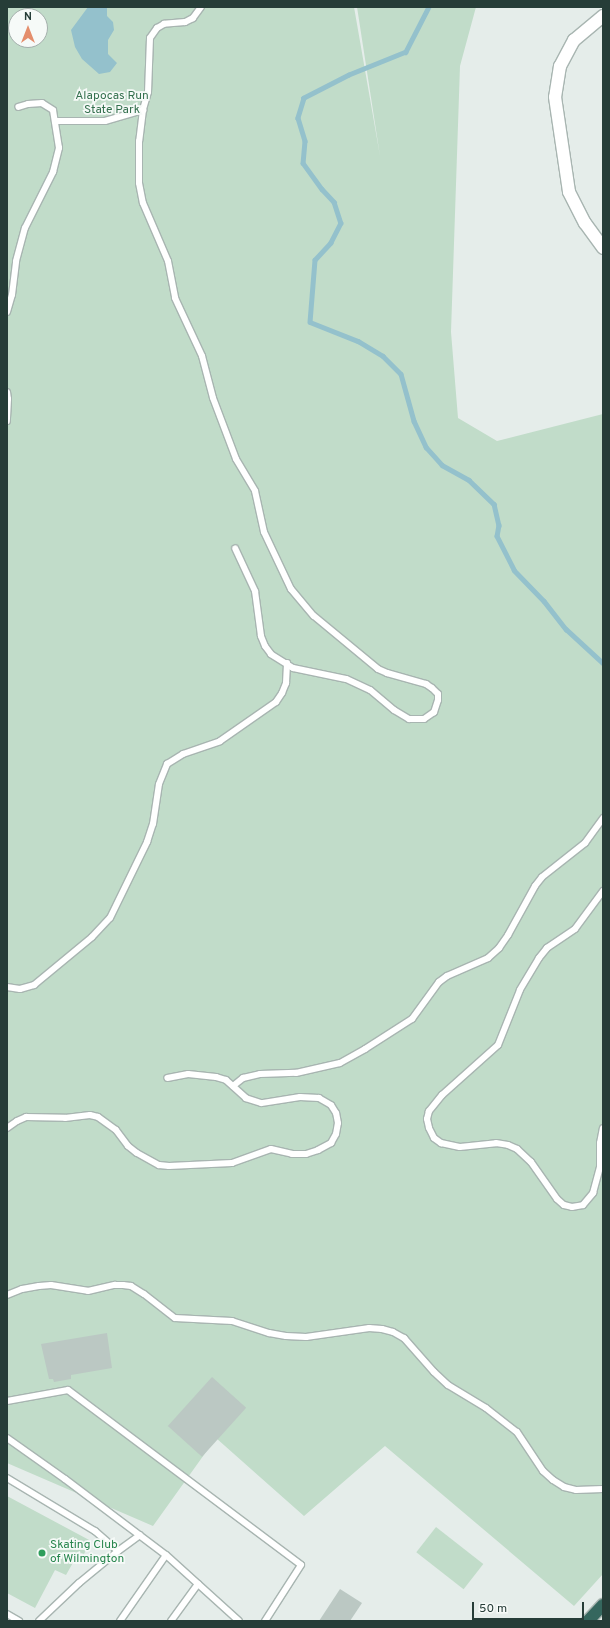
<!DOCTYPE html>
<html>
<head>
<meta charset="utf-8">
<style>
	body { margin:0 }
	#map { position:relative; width:610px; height:1628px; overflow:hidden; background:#e5edea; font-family:Overpass,sans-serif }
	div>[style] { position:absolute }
	.green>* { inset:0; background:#c1dcc9; transform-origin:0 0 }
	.water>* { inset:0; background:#94c1cc }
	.stream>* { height:4.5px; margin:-2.25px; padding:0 2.25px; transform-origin:2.25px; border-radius:2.25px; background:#94c1cc }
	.building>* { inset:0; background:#bbc8c3; transform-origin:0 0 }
	.roads { filter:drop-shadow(1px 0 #a8b5b1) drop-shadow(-1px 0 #a8b5b1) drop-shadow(0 1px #a8b5b1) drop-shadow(0 -1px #a8b5b1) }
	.lane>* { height:6px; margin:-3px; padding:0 3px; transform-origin:3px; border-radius:3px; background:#fff }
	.street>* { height:12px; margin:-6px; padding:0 6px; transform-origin:6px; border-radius:6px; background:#fff }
	.highway>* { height:12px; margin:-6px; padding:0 6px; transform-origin:6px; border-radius:6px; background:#35675e }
	.dots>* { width:11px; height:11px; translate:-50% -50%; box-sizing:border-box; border:2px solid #f6faf8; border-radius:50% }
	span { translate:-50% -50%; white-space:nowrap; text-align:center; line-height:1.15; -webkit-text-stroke:3.5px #f6faf8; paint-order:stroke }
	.park-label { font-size:12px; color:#34704e }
	.leisure-label { font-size:12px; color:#27864d }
	.left { translate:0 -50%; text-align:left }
	.frame { position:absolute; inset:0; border:8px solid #263d38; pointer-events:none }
	.north { position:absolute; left:8px; top:8px; width:40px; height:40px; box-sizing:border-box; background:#f6faf8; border:1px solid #a3aeab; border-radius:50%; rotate:0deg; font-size:11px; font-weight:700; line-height:16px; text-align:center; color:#263d38 }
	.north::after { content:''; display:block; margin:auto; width:14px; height:18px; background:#e48e6c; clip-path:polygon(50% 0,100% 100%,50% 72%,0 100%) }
	.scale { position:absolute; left:472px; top:1602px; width:112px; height:18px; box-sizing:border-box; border:2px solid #263d38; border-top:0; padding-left:5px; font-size:12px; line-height:14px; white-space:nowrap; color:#263d38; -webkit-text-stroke:3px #f6faf8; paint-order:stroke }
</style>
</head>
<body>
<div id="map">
	<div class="green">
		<div style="clip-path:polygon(evenodd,7px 7px,354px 7px,380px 156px,357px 7px,476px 7px,460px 66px,451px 332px,458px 418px,497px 441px,603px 414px,603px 1574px,574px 1606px,385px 1446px,304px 1516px,216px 1438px,153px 1526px,7px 1463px,7px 7px,16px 16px,40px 16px,40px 40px,16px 40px,16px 16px)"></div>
		<div style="clip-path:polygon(7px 1496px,91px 1541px,84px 1554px,79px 1552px,66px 1575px,55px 1570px,35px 1608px,7px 1593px)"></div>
		<div style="left:436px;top:1527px;width:60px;height:32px;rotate:38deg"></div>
	</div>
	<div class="water">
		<div style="clip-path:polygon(88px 7px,107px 7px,107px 16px,113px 22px,114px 30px,108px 40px,108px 54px,117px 63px,110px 72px,99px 74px,82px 59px,75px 47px,71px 30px)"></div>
	</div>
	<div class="stream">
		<div style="left:429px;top:7px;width:51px;rotate:117.1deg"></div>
		<div style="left:406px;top:52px;width:61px;rotate:158deg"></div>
		<div style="left:349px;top:75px;width:51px;rotate:152.9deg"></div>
		<div style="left:304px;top:98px;width:21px;rotate:107deg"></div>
		<div style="left:298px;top:118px;width:24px;rotate:73deg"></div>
		<div style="left:305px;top:141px;width:22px;rotate:95deg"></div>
		<div style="left:303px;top:163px;width:32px;rotate:54deg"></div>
		<div style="left:322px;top:189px;width:18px;rotate:47deg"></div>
		<div style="left:334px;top:202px;width:22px;rotate:72deg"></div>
		<div style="left:341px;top:223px;width:22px;rotate:117deg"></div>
		<div style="left:331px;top:243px;width:23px;rotate:133deg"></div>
		<div style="left:315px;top:260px;width:62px;rotate:94.6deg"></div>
		<div style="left:310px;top:322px;width:52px;rotate:21.6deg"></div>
		<div style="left:358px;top:341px;width:29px;rotate:31deg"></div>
		<div style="left:383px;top:356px;width:25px;rotate:45deg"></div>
		<div style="left:401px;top:374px;width:49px;rotate:74.5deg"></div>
		<div style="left:414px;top:421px;width:29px;rotate:65deg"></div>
		<div style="left:426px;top:447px;width:24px;rotate:48deg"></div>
		<div style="left:442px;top:465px;width:31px;rotate:29deg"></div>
		<div style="left:469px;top:480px;width:35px;rotate:44deg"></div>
		<div style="left:494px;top:504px;width:22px;rotate:77deg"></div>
		<div style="left:499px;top:525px;width:11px;rotate:100deg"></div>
		<div style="left:497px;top:536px;width:38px;rotate:63deg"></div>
		<div style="left:514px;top:570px;width:43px;rotate:45.9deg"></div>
		<div style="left:544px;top:601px;width:36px;rotate:52deg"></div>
		<div style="left:566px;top:629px;width:50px;rotate:42.6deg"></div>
	</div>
	<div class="building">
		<div style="clip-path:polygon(107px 1333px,112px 1368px,71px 1375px,71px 1379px,54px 1382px,53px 1379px,49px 1379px,41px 1344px)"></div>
		<div style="left:212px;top:1377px;width:46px;height:66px;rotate:42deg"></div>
		<div style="clip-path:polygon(340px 1589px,362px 1603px,350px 1621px,319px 1621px)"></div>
	</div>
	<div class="roads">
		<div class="lane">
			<div style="left:201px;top:7px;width:14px;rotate:126deg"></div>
			<div style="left:193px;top:18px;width:9px;rotate:153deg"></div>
			<div style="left:185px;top:22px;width:21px;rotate:175deg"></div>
			<div style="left:164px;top:24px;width:8px;rotate:150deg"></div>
			<div style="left:157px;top:28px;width:12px;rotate:125deg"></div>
			<div style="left:150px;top:38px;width:54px;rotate:92.1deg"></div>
			<div style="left:148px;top:92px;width:19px;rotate:106deg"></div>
			<div style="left:143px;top:110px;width:31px;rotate:97deg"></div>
			<div style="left:139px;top:141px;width:42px;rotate:90deg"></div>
			<div style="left:139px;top:183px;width:20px;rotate:79deg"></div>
			<div style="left:143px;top:203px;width:63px;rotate:66.7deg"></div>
			<div style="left:168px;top:261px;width:38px;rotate:79deg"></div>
			<div style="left:175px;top:298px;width:64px;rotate:65deg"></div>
			<div style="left:202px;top:356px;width:43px;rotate:75.3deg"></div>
			<div style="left:213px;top:398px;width:65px;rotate:69.3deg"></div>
			<div style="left:236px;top:459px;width:37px;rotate:59deg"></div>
			<div style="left:255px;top:491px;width:42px;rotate:77.6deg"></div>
			<div style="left:264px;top:532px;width:63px;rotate:64.7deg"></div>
			<div style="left:291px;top:589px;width:35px;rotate:50deg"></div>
			<div style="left:314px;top:616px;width:83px;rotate:39.6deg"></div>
			<div style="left:378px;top:669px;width:10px;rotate:24deg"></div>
			<div style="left:387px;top:673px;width:41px;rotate:15.8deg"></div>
			<div style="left:426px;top:684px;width:7px;rotate:34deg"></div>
			<div style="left:432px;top:688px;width:8px;rotate:45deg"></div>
			<div style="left:438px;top:694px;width:6px;rotate:90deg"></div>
			<div style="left:438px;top:700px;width:13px;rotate:108deg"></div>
			<div style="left:434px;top:712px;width:12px;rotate:145deg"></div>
			<div style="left:424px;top:719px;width:15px;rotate:180deg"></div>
			<div style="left:409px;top:719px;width:17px;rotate:-149deg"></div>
			<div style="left:394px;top:710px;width:31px;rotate:-140deg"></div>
			<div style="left:370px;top:690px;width:26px;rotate:-155deg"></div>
			<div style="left:346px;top:679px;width:54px;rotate:-168.3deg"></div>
			<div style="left:293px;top:668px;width:26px;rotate:-148deg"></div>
			<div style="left:271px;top:654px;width:10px;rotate:-127deg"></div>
			<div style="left:265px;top:646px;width:11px;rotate:-112deg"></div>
			<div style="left:261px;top:636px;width:45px;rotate:-97.6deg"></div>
			<div style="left:255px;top:591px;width:47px;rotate:-114.9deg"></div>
			<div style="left:55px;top:121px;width:50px"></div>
			<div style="left:105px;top:121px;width:40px;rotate:-16deg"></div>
			<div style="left:7px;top:312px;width:18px;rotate:-74deg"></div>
			<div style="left:12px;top:295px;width:34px;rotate:-83deg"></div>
			<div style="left:16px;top:261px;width:34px;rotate:-75deg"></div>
			<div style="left:25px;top:228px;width:63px;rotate:-63.4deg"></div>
			<div style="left:53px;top:172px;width:25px;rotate:-76deg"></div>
			<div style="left:59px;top:148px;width:38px;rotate:-99deg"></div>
			<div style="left:53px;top:110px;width:13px;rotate:-148deg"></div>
			<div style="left:42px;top:103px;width:14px;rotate:176deg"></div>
			<div style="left:28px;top:104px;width:10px;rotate:163deg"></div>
			<div style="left:7px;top:392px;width:7px;rotate:82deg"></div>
			<div style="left:8px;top:399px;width:22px;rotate:93deg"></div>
			<div style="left:603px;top:891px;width:47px;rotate:126.4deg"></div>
			<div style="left:575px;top:929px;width:34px;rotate:146deg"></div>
			<div style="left:547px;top:948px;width:13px;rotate:129deg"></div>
			<div style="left:539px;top:958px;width:37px;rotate:121deg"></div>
			<div style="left:520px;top:990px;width:59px;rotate:111.8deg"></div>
			<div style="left:498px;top:1045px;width:75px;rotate:138.2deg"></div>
			<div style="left:442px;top:1095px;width:21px;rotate:129deg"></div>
			<div style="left:429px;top:1111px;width:8px;rotate:104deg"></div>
			<div style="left:427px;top:1119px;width:9px;rotate:77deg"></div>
			<div style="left:429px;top:1128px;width:11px;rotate:63deg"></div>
			<div style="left:434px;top:1138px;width:9px;rotate:36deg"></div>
			<div style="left:441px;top:1143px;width:19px;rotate:12deg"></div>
			<div style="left:460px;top:1147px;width:36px;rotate:-6deg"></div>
			<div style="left:496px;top:1143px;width:12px;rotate:9deg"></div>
			<div style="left:508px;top:1145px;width:10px;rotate:24deg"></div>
			<div style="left:517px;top:1149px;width:19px;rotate:43deg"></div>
			<div style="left:531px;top:1162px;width:45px;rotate:54.9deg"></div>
			<div style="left:557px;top:1199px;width:9px;rotate:41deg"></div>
			<div style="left:564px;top:1205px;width:8px;rotate:14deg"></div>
			<div style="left:572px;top:1207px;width:11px;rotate:-10deg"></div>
			<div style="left:583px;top:1205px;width:16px;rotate:-50deg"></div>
			<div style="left:593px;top:1193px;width:27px;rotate:-75deg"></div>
			<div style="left:600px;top:1167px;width:24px;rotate:-90deg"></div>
			<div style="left:600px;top:1143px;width:15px;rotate:-79deg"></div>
			<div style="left:7px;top:987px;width:13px;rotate:9deg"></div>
			<div style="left:20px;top:989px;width:15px;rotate:-16deg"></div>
			<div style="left:34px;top:985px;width:75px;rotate:-39.6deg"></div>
			<div style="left:92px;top:937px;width:26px;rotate:-47deg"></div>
			<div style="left:110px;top:918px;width:85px;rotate:-64deg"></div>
			<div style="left:147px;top:842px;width:19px;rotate:-72deg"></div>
			<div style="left:153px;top:824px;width:40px;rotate:-81.5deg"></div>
			<div style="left:159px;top:784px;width:22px;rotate:-68deg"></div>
			<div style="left:167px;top:764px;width:19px;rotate:-32deg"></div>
			<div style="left:183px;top:754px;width:39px;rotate:-19deg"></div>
			<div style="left:220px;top:741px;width:68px;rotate:-34.9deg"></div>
			<div style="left:276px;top:702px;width:11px;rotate:-56deg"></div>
			<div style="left:282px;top:693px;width:11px;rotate:-68deg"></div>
			<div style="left:286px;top:683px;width:20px;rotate:-87deg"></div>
			<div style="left:233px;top:1086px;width:13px;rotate:-39deg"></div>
			<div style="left:243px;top:1078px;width:17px;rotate:-13deg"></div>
			<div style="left:260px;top:1074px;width:36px;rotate:-2deg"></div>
			<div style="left:296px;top:1073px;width:45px;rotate:-12.8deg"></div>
			<div style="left:340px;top:1063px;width:29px;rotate:-29deg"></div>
			<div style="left:365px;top:1049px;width:56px;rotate:-32.6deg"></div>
			<div style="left:412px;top:1019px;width:46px;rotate:-53.9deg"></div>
			<div style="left:439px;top:982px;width:10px;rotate:-37deg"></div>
			<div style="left:447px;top:976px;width:45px;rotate:-23.7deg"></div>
			<div style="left:488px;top:958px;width:15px;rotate:-42deg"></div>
			<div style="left:499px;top:948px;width:16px;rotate:-55deg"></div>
			<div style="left:508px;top:935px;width:56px;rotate:-61.1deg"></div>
			<div style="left:535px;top:886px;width:11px;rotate:-52deg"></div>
			<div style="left:542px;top:877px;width:55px;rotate:-38.3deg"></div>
			<div style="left:585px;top:843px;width:31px;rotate:-54deg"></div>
			<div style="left:7px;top:1128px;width:12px;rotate:-35deg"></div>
			<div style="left:17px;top:1121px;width:10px;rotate:-24deg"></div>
			<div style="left:26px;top:1117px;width:39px;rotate:1deg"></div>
			<div style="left:65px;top:1118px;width:25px;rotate:-7deg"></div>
			<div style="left:90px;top:1115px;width:8px;rotate:14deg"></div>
			<div style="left:98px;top:1117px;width:22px;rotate:36deg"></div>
			<div style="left:116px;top:1130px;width:20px;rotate:53deg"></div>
			<div style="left:128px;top:1146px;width:11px;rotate:38deg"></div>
			<div style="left:137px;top:1153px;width:25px;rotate:29deg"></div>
			<div style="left:159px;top:1165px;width:10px;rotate:6deg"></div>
			<div style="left:169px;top:1166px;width:63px;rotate:-2.7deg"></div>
			<div style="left:232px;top:1163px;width:41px;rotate:-19.7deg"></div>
			<div style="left:271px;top:1149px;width:22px;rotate:13deg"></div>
			<div style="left:292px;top:1154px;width:14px"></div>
			<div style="left:306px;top:1154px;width:13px;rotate:-18deg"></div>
			<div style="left:318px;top:1150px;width:15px;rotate:-28deg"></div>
			<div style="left:331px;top:1143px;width:10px;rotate:-61deg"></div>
			<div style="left:336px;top:1134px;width:11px;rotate:-80deg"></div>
			<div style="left:338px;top:1123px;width:10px;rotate:-101deg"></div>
			<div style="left:336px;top:1113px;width:9px;rotate:-122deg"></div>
			<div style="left:331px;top:1105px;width:14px;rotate:-150deg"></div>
			<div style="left:319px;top:1098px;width:19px;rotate:-177deg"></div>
			<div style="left:300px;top:1097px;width:39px;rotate:171deg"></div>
			<div style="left:261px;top:1103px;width:16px;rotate:-162deg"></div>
			<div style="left:246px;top:1098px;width:27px;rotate:-138deg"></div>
			<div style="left:226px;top:1080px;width:10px;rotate:-163deg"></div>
			<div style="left:216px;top:1077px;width:28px;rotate:-174deg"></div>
			<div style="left:188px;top:1074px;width:21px;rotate:169deg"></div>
			<div style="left:7px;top:1295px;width:16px;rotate:-22deg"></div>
			<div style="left:22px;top:1289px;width:17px;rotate:-10deg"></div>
			<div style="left:39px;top:1286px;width:12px;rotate:-5deg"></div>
			<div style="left:51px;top:1285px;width:37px;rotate:9deg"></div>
			<div style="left:88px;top:1291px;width:28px;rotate:-13deg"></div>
			<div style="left:115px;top:1285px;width:8px"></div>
			<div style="left:123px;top:1285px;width:8px;rotate:7deg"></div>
			<div style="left:131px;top:1286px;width:15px;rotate:32deg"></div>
			<div style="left:144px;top:1294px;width:39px;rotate:38deg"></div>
			<div style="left:175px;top:1318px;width:57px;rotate:3deg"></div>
			<div style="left:232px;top:1321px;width:39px;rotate:18deg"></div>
			<div style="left:269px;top:1333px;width:17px;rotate:10deg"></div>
			<div style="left:286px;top:1336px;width:20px;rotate:3deg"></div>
			<div style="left:306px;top:1337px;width:64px;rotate:-8.1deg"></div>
			<div style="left:369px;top:1328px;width:13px;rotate:4deg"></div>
			<div style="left:382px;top:1329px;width:11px;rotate:15deg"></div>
			<div style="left:393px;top:1332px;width:13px;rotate:29deg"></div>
			<div style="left:404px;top:1338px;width:45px;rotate:48.6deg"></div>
			<div style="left:434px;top:1372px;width:19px;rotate:43deg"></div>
			<div style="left:448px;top:1385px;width:44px;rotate:31.2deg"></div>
			<div style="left:486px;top:1408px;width:39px;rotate:38deg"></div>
			<div style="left:517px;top:1432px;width:47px;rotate:56.3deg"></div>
			<div style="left:543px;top:1471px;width:13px;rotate:42deg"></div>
			<div style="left:553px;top:1480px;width:13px;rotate:32deg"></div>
			<div style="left:564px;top:1487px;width:12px;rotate:14deg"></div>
			<div style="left:576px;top:1490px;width:27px;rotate:-2deg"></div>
			<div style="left:7px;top:1401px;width:62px;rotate:-10.2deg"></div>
			<div style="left:68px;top:1390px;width:291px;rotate:36.9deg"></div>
			<div style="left:301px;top:1565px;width:67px;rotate:122.7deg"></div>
			<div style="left:7px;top:1438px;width:71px;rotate:35.3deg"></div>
			<div style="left:65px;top:1479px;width:126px;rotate:37deg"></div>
			<div style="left:166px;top:1555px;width:98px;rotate:42.1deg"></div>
			<div style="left:7px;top:1478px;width:103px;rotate:31.1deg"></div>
			<div style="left:95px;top:1531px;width:30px;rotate:41deg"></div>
			<div style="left:118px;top:1551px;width:50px;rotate:140.6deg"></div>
			<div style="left:79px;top:1583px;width:55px;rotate:136.5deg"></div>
			<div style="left:118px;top:1551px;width:27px;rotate:-36deg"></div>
			<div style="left:7px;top:1614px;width:14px;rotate:30deg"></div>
			<div style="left:120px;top:1621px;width:80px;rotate:-55.1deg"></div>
			<div style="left:171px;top:1621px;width:46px;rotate:-53.9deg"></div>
		</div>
		<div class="street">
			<div style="left:603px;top:16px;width:38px;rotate:140deg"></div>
			<div style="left:574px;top:40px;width:30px;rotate:118deg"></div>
			<div style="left:560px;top:66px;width:31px;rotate:99deg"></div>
			<div style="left:555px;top:97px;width:96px;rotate:81.6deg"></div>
			<div style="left:569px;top:192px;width:35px;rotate:63deg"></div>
			<div style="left:585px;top:223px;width:31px;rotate:54deg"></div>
		</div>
		<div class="highway">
			<div style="left:588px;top:1621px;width:22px;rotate:-47deg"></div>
		</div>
	</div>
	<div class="dots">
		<div style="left:42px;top:1553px;background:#2e9e5b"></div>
	</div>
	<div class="park-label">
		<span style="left:112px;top:104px">Alapocas Run<br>State Park</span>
	</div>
	<div class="leisure-label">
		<span class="left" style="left:50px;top:1553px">Skating Club<br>of Wilmington</span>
	</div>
	<div class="frame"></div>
	<div class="north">N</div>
	<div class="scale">50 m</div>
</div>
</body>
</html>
